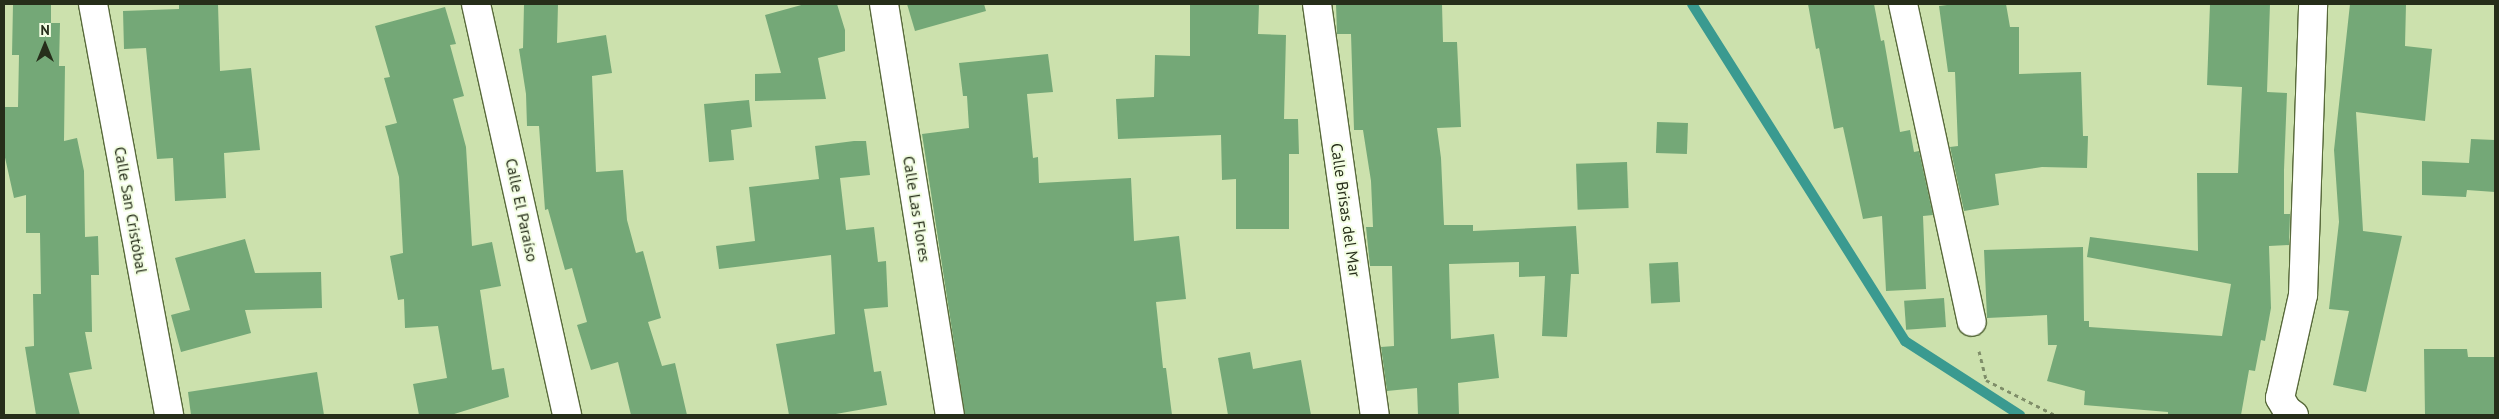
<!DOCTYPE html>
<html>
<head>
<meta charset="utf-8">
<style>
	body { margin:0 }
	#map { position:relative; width:2499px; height:419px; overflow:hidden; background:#cce1ad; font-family:"PT Sans",sans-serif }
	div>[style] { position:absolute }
	.stream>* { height:10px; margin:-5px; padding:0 5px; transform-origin:5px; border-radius:5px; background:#3a9a90 }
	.building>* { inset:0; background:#74a877; transform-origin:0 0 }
	.path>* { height:3px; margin-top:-1.5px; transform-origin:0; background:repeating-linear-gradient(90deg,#7f8e69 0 4px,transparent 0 8px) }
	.roads { filter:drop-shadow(1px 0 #586a3b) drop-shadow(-1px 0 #586a3b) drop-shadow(0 1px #586a3b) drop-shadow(0 -1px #586a3b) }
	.minor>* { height:28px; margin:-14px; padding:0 14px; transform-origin:14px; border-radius:14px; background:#fff }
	span { translate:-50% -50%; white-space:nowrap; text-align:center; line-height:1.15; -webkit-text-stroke:4px #f3fee3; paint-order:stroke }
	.street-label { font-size:16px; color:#262e1a }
	.frame { position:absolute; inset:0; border:5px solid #262e1a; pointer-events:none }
	.north { position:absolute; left:20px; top:20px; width:50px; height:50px; -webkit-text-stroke:4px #f3fee3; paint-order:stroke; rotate:0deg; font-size:14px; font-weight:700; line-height:20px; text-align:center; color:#262e1a }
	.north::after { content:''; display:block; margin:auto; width:18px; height:22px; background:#262e1a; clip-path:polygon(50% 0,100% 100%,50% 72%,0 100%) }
</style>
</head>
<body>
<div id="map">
	<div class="stream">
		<div style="left:1692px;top:4px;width:399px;rotate:57.7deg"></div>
		<div style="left:1905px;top:341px;width:137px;rotate:32.8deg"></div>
	</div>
	<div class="building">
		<div style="clip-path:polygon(13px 4px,51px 4px,51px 23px,60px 23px,59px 66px,65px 66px,64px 141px,77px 138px,84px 171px,85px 237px,98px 236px,99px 275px,91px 275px,92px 332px,85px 332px,92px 369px,69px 373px,80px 415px,36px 415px,25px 347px,34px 346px,33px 294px,41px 294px,40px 233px,26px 233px,26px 195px,14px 198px,4px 153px,4px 107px,18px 107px,19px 55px,12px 55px)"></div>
		<div style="clip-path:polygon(218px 4px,220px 71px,251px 68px,260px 150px,224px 153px,226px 198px,175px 201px,173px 158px,157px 159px,146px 48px,124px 49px,123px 11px,179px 9px,179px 5px)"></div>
		<div style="clip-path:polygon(524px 4px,558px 4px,557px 43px,606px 35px,612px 73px,592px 76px,596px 172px,623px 170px,627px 220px,636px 253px,643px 251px,661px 318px,648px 322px,662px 366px,675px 363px,687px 415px,631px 415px,618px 362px,591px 370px,577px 325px,587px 322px,572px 268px,565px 270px,548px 209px,545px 210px,539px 126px,527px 126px,526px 94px,519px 49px,523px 48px)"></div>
		<div style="clip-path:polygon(805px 4px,837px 4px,845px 30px,845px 51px,818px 58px,826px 99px,755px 101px,755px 74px,781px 73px,765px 15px)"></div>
		<div style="clip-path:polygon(907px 4px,984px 4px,986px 11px,915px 31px)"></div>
		<div style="clip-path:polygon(1190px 4px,1259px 4px,1258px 34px,1286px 35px,1284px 119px,1298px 119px,1299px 154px,1289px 154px,1289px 229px,1236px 229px,1236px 179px,1222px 180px,1221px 135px,1118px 139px,1116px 99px,1154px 97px,1155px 55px,1190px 56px)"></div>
		<div style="clip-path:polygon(1336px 4px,1442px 4px,1443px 42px,1457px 42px,1461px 127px,1437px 128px,1441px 158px,1444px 225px,1473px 225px,1473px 231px,1576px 226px,1579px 274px,1571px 274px,1567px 337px,1542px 336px,1545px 276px,1519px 277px,1519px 262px,1449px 264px,1451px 339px,1494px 334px,1499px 378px,1458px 383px,1459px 415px,1418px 415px,1417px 388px,1387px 391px,1381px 347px,1394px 346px,1392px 266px,1370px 266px,1366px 227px,1373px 227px,1371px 181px,1363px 130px,1354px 130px,1351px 34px,1337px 34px)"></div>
		<div style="clip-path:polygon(1808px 4px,1874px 4px,1881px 41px,1884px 40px,1900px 132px,1910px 130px,1914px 152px,1919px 151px,1933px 215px,1923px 216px,1926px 289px,1886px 291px,1882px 216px,1863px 219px,1843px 127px,1834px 129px,1819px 48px,1816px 49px)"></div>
		<div style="clip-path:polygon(1955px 4px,2006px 4px,2010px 27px,2019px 27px,2019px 74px,2081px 72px,2083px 136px,2088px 136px,2087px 168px,2042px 167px,1995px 174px,1999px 205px,1964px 211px,1950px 147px,1958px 146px,1955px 72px,1948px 72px,1939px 6px)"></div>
		<div style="clip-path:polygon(2210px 4px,2270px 4px,2267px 92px,2287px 93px,2284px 170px,2284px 214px,2290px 214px,2289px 245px,2269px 246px,2271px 308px,2265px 341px,2261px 340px,2255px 371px,2249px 370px,2241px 415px,2168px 415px,2168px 412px,2084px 405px,2085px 391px,2047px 381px,2057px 345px,2048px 345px,2047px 315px,1987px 318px,1984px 250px,2083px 247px,2084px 321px,2089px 321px,2089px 327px,2222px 336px,2231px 284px,2087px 257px,2090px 237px,2198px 251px,2197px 173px,2238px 173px,2242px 87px,2207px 85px)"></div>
		<div style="clip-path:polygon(2350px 4px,2406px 4px,2405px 46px,2432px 49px,2425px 121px,2356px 112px,2363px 231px,2402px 236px,2366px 392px,2333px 385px,2349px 311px,2329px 309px,2339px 222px,2334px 150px)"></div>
		<div style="clip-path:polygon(445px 7px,456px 44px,450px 45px,464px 96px,453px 99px,466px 147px,472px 246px,492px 242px,501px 286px,480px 290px,492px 370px,504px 368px,509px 397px,451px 415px,419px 415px,413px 384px,447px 378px,438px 326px,405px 328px,404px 299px,398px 300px,390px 256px,403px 253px,399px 177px,385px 126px,397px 123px,384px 78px,390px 77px,375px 26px)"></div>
		<div style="clip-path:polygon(1048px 54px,1053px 92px,1027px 94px,1033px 158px,1038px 157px,1039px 183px,1131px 178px,1134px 241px,1179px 236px,1186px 299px,1156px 302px,1163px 368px,1166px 368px,1172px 415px,965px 415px,922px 134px,969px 128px,967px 96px,963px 96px,959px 63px)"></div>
		<div style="clip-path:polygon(749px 100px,752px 127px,731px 130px,734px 160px,709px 162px,704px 104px)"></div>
		<div style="left:1657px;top:122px;width:31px;height:31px;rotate:2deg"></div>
		<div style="clip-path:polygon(2471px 139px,2495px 140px,2495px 192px,2467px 190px,2466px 197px,2422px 195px,2422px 161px,2469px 163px)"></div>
		<div style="clip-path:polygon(854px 141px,866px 141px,870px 175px,840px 178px,846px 230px,874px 227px,878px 262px,886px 261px,888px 307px,864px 309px,874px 372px,881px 371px,887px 405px,830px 415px,789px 415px,776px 344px,835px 334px,831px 255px,719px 269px,716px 246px,755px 241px,749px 187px,819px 179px,815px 146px)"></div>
		<div style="left:1627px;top:162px;width:46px;height:51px;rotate:88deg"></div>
		<div style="clip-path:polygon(245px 239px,255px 273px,321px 272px,322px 308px,245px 310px,251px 333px,181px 352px,171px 315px,190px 310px,175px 258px)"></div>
		<div style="left:1678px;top:262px;width:40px;height:29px;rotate:87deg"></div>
		<div style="left:1944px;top:298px;width:29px;height:40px;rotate:86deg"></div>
		<div style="clip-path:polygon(2424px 349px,2467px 349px,2468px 357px,2495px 357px,2495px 415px,2425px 415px)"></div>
		<div style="clip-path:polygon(1250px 352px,1253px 369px,1301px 360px,1311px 415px,1228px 415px,1218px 358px)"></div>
		<div style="clip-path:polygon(317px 372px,324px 415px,191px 415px,188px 392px)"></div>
	</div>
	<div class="path">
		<div style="left:1979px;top:351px;width:30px;rotate:76deg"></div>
		<div style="left:1986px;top:380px;width:77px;rotate:26.9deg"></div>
	</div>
	<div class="roads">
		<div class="minor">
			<div style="left:93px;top:4px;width:418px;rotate:79.5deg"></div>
			<div style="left:476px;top:4px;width:421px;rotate:77.5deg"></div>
			<div style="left:884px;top:4px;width:416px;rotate:80.9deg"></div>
			<div style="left:1317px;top:4px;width:415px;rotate:82deg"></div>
			<div style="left:1903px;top:4px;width:325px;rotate:77.8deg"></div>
			<div style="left:2294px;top:415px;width:9px;rotate:-144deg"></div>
			<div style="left:2287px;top:410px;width:14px;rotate:-120deg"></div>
			<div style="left:2280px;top:398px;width:106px;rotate:-77.4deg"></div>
			<div style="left:2303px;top:295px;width:291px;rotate:-88deg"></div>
		</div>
	</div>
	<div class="street-label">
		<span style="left:917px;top:209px;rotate:81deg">Calle Las Flores</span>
		<span style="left:131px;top:210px;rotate:80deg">Calle San Cristóbal</span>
		<span style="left:522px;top:210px;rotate:78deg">Calle El Paraíso</span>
		<span style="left:1346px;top:210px;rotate:82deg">Calle Brisas del Mar</span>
	</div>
	<div class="frame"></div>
	<div class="north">N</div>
</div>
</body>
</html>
